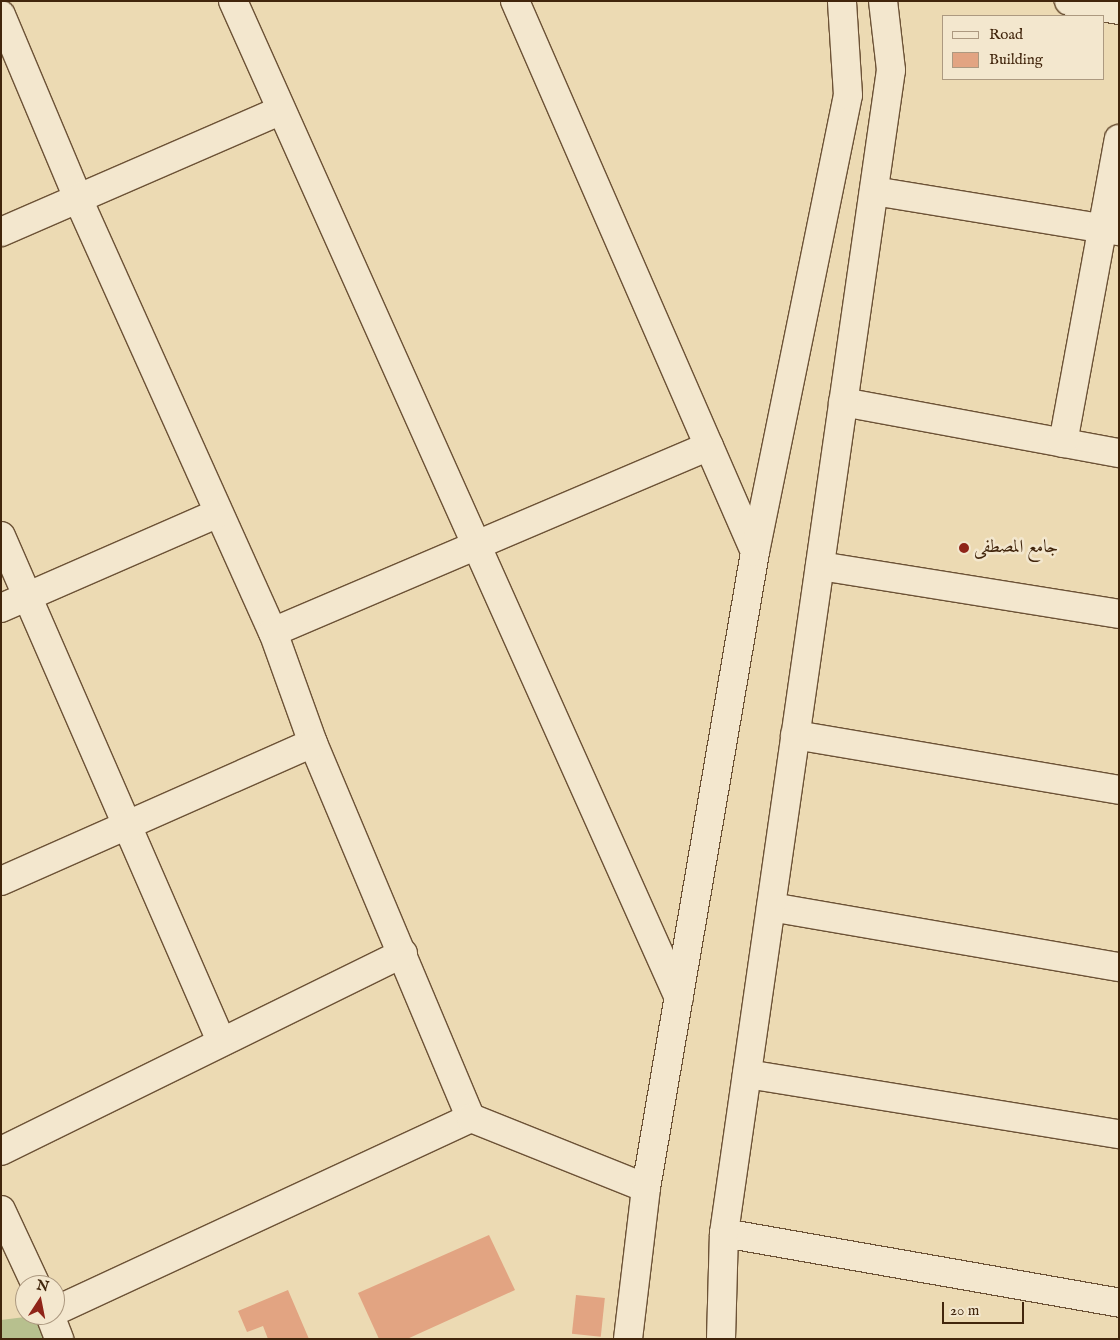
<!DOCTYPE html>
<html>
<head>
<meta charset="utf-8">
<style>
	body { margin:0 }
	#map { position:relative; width:1120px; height:1340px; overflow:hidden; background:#ecdab3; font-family:"IM FELL English",Amiri,serif }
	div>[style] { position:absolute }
	.green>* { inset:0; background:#b7c08e }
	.building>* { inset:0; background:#e2a482; transform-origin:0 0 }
	.roads { filter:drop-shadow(1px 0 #6c5236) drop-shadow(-1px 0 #6c5236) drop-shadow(0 1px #6c5236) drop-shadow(0 -1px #6c5236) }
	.street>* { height:28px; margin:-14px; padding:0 14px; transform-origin:14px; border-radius:14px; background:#f3e7ce }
	.secondary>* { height:28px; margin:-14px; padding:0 14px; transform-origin:14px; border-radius:14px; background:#f3e7ce }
	.dots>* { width:14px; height:14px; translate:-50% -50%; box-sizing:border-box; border:2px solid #f3e7ce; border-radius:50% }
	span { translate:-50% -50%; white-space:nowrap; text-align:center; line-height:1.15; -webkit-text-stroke:5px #f3e7ce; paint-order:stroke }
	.poi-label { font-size:18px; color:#41250c }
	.left { translate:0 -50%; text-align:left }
	.frame { position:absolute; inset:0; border:2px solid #41250c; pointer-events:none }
	.legend { position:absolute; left:942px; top:15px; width:162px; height:65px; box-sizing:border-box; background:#f3e7ce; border:1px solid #ac9980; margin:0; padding:6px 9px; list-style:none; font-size:15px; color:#41250c }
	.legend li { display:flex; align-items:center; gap:10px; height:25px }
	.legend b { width:25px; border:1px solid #ac9980 }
	.north { position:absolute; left:15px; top:1275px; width:50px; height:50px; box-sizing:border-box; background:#f3e7ce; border:1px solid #ac9980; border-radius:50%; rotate:11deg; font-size:14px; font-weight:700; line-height:20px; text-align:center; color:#41250c }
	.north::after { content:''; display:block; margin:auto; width:18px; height:22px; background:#8f2418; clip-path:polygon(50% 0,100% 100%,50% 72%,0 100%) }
	.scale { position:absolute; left:942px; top:1302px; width:82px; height:22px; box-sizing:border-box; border:2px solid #41250c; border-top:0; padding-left:6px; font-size:15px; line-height:18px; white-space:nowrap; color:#41250c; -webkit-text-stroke:4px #f3e7ce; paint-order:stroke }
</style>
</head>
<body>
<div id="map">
	<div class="green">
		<div style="clip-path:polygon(41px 1315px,59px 1339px,1px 1339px,1px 1320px)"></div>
	</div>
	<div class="building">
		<div style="clip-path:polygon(489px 1235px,515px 1290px,407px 1339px,379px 1339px,358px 1293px)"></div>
		<div style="clip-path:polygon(288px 1290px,309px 1339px,268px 1339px,263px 1326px,247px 1332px,238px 1311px)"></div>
		<div style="left:576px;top:1295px;width:29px;height:39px;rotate:6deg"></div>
	</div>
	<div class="roads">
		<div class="street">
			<div style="left:1069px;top:1px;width:51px;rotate:10.2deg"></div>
			<div style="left:1px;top:15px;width:202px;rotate:67.2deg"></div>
			<div style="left:79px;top:201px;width:473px;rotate:65.8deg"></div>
			<div style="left:273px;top:632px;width:118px;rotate:70.2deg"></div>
			<div style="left:313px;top:743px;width:407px;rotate:67.2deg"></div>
			<div style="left:874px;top:191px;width:248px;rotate:9.3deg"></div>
			<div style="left:1px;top:232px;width:305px;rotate:-23.5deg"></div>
			<div style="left:843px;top:402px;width:281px;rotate:10.5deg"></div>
			<div style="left:1063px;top:443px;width:309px;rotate:-79.6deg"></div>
			<div style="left:1px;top:536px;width:551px;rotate:66.46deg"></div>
			<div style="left:820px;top:566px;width:303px;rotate:9.1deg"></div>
			<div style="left:1px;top:608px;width:237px;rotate:-23.6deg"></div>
			<div style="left:273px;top:632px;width:474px;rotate:-23.1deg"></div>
			<div style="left:795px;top:735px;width:329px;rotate:9.6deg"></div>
			<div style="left:1px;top:881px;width:341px;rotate:-23.9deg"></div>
			<div style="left:771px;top:907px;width:353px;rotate:9.8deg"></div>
			<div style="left:747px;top:1074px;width:377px;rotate:9.2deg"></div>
			<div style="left:1px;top:1151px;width:448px;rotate:-26.2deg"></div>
			<div style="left:724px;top:1233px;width:401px;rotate:10deg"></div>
			<div style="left:55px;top:1311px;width:459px;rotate:-24.9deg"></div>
			<div style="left:471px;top:1118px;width:188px;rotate:21.8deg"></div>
		</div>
		<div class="secondary">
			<div style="left:233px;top:1px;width:1092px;rotate:65.9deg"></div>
			<div style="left:515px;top:1px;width:601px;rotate:66.46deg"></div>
			<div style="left:1px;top:1210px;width:83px;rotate:65deg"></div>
			<div style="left:50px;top:1315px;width:26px;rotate:69deg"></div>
			<div style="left:628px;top:1339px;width:152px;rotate:-83.2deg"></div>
			<div style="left:646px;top:1188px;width:645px;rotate:-80.27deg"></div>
			<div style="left:755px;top:552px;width:466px;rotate:-78.5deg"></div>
			<div style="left:848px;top:95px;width:94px;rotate:-93.7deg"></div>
			<div style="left:721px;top:1339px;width:106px;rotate:-88.4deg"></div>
			<div style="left:724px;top:1233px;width:1175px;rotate:-81.83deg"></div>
			<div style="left:891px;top:70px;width:69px;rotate:-96.6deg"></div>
		</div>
	</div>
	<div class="dots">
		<div style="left:964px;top:548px;background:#8f2418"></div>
	</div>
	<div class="poi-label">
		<span class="left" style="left:974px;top:548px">جامع المصطفى</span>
	</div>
	<div class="frame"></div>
	<ul class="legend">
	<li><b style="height:6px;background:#f3e7ce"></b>Road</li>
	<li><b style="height:14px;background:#e2a482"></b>Building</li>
	</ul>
	<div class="north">N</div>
	<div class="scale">20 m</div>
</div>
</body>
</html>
